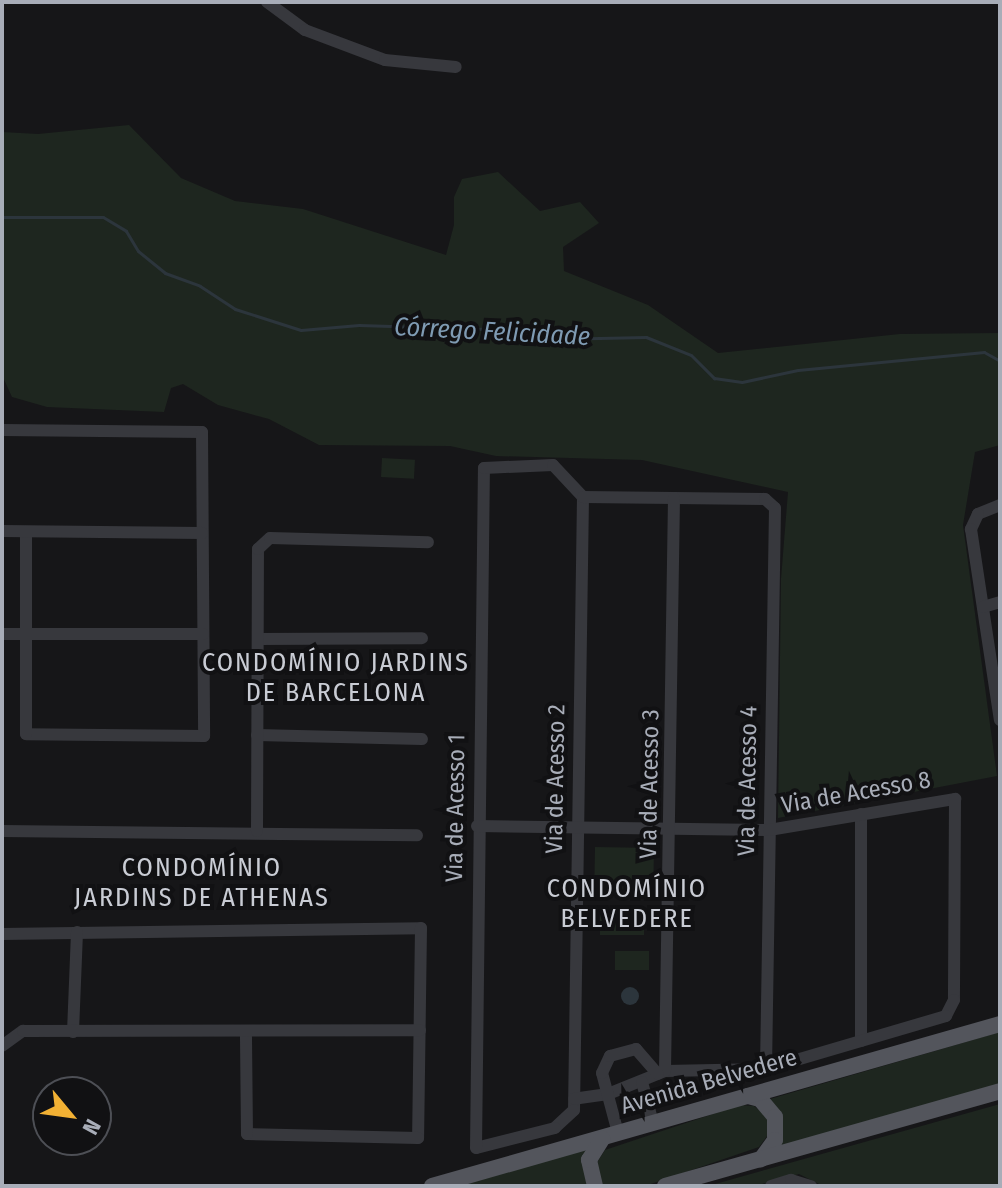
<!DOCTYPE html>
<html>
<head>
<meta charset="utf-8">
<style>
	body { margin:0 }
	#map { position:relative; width:1002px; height:1188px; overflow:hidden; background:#161618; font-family:"Fira Sans Condensed",sans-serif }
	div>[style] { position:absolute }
	.green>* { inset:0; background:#1e261f; transform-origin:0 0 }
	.water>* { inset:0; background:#2c353c }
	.round { border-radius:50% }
	.stream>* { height:3px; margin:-1.5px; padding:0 1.5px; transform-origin:1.5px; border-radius:1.5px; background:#2c353c }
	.minor>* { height:12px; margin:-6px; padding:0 6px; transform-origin:6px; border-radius:6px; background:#37383d }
	.major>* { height:16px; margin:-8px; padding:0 8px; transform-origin:8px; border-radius:8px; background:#53555c }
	span { translate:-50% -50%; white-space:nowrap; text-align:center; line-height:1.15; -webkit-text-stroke:8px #111113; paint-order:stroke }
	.street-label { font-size:24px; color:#a8adb8 }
	.water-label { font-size:26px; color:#7f9bb3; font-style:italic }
	.neighbourhood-label { font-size:26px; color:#c9ccd4; letter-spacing:2px }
	.frame { position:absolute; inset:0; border:4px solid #a8adb8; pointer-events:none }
	.north { position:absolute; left:32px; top:1076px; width:80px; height:80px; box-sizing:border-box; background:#111113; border:2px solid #4d4f55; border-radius:50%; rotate:119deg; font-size:22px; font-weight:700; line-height:32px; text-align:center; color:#a8adb8 }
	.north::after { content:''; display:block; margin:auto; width:28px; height:36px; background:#f2b134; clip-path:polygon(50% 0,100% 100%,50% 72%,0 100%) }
</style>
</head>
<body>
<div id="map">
	<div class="green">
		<div style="clip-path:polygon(129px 125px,181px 178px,235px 201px,303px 209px,446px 255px,454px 225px,454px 197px,462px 179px,498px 172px,540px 211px,580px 202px,599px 223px,563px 247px,564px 271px,648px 305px,718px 353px,900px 334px,1000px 333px,1000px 445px,975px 452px,963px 525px,997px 776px,778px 818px,781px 579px,788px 492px,642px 460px,496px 456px,450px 446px,319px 445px,269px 419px,218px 405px,183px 384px,171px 388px,164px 412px,47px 407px,12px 397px,2px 375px,2px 132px,38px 134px)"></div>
		<div style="left:382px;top:458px;width:33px;height:19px;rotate:3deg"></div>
		<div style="left:595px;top:847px;width:59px;height:42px;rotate:1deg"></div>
		<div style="left:600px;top:908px;width:44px;height:27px"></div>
		<div style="left:615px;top:951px;width:34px;height:19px"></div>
		<div style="clip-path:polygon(1000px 1032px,1000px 1084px,776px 1148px,777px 1107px,770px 1099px)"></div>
		<div style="clip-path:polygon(1000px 1104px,1000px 1186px,823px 1186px,799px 1174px,755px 1186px,708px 1186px)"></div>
		<div style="clip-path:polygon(740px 1105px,754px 1106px,767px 1116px,768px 1135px,759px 1147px,645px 1186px,602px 1186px,596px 1164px,605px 1150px)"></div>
		<div style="clip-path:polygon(588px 1149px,584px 1167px,588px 1186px,458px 1186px)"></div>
	</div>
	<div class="water">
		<div class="round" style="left:621px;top:987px;width:18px;height:18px"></div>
	</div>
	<div class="stream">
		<div style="left:2px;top:217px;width:101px"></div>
		<div style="left:103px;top:217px;width:27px;rotate:31deg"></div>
		<div style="left:126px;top:231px;width:23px;rotate:59deg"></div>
		<div style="left:138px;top:251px;width:35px;rotate:39deg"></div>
		<div style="left:165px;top:273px;width:37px;rotate:20deg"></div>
		<div style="left:200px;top:286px;width:42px;rotate:33.3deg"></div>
		<div style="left:235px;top:309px;width:69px;rotate:17.7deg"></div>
		<div style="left:301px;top:330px;width:58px;rotate:-4.9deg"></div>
		<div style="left:359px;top:325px;width:127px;rotate:1.8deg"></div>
		<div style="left:486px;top:329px;width:68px;rotate:8.5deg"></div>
		<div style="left:553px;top:339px;width:93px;rotate:-1.2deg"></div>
		<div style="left:646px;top:337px;width:48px;rotate:21.8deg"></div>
		<div style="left:691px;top:355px;width:33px;rotate:45deg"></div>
		<div style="left:714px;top:378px;width:28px;rotate:8deg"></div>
		<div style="left:742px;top:382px;width:57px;rotate:-12.1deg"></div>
		<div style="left:798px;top:370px;width:187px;rotate:-5.5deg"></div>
		<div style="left:984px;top:352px;width:18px;rotate:29deg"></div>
	</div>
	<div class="minor">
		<div style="left:267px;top:2px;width:47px;rotate:36.4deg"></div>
		<div style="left:305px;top:30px;width:85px;rotate:20.6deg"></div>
		<div style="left:385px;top:60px;width:71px;rotate:5.6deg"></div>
		<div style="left:2px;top:430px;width:200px;rotate:0.6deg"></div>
		<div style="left:202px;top:432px;width:304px;rotate:89.6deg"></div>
		<div style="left:204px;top:736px;width:178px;rotate:-179.4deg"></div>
		<div style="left:26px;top:734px;width:202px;rotate:-90deg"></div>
		<div style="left:583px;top:497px;width:613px;rotate:90.84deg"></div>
		<div style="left:574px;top:1110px;width:26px;rotate:137deg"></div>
		<div style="left:555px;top:1128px;width:81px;rotate:165.8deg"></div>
		<div style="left:476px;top:1148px;width:680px;rotate:-89.33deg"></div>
		<div style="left:484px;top:468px;width:69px;rotate:-2.5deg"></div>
		<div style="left:553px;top:465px;width:44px;rotate:46.8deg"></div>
		<div style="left:583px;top:497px;width:182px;rotate:0.6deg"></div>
		<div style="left:765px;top:499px;width:13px;rotate:42deg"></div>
		<div style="left:775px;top:508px;width:561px;rotate:90.92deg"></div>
		<div style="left:1000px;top:505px;width:24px;rotate:158deg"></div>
		<div style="left:978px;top:514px;width:17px;rotate:115deg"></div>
		<div style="left:971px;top:529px;width:193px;rotate:81.4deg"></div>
		<div style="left:2px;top:531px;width:200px;rotate:0.6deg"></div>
		<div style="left:983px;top:607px;width:18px;rotate:-16deg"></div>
		<div style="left:2px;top:634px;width:201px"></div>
		<div style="left:258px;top:639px;width:164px;rotate:-0.3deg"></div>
		<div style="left:257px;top:735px;width:165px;rotate:1.4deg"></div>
		<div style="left:861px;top:814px;width:227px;rotate:90deg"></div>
		<div style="left:477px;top:826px;width:292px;rotate:0.8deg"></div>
		<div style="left:769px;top:830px;width:189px;rotate:-9.5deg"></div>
		<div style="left:955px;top:799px;width:201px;rotate:90.3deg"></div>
		<div style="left:954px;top:1000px;width:18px;rotate:117deg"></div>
		<div style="left:946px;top:1016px;width:188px;rotate:163.6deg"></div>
		<div style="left:766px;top:1069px;width:101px;rotate:178.9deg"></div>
		<div style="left:665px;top:1071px;width:61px;rotate:158deg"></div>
		<div style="left:608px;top:1094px;width:34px;rotate:172deg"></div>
		<div style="left:2px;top:831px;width:415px;rotate:0.6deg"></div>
		<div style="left:257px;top:831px;width:282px;rotate:-89.8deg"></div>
		<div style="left:258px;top:549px;width:16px;rotate:-43deg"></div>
		<div style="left:270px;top:538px;width:158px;rotate:1.5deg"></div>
		<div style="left:2px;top:934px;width:419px;rotate:-0.8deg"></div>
		<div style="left:421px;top:928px;width:210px;rotate:90.8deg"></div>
		<div style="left:418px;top:1138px;width:171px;rotate:-178.7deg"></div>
		<div style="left:247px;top:1134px;width:101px;rotate:-90.6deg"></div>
		<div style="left:73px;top:1032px;width:100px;rotate:-87.7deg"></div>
		<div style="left:2px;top:1046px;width:26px;rotate:-36deg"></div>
		<div style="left:23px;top:1031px;width:397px;rotate:-0.1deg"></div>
		<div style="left:665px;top:1071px;width:573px;rotate:-89.1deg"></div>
		<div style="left:642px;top:1082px;width:42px;rotate:75deg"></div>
		<div style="left:618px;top:1133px;width:62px;rotate:-104.9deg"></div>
		<div style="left:602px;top:1073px;width:19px;rotate:-65deg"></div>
		<div style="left:610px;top:1056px;width:27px;rotate:-15deg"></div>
		<div style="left:636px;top:1049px;width:33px;rotate:49deg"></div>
		<div style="left:771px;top:1186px;width:21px;rotate:-17deg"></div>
		<div style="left:791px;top:1180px;width:21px;rotate:17deg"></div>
	</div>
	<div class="major">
		<div style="left:748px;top:1096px;width:12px;rotate:14deg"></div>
		<div style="left:760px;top:1099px;width:23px;rotate:50deg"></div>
		<div style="left:775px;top:1117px;width:23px;rotate:90deg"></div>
		<div style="left:775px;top:1140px;width:24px;rotate:126deg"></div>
		<div style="left:432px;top:1186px;width:591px;rotate:-15.92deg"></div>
		<div style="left:595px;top:1186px;width:27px;rotate:-103deg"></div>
		<div style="left:589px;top:1160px;width:25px;rotate:-58deg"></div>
		<div style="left:665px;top:1186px;width:348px;rotate:-15.8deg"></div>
	</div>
	<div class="street-label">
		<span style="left:556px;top:779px;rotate:-89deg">Via de Acesso 2</span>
		<span style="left:748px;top:781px;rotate:-89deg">Via de Acesso 4</span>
		<span style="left:650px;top:784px;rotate:-89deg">Via de Acesso 3</span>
		<span style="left:856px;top:793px;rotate:-10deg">Via de Acesso 8</span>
		<span style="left:456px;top:808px;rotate:-89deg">Via de Acesso 1</span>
		<span style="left:709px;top:1082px;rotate:-16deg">Avenida Belvedere</span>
	</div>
	<div class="water-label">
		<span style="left:492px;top:332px;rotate:3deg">Córrego Felicidade</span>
	</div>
	<div class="neighbourhood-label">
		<span style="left:336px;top:678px">CONDOMÍNIO JARDINS<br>DE BARCELONA</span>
		<span style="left:202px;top:883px">CONDOMÍNIO<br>JARDINS DE ATHENAS</span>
		<span style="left:627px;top:904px">CONDOMÍNIO<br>BELVEDERE</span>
	</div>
	<div class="frame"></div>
	<div class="north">N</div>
</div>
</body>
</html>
